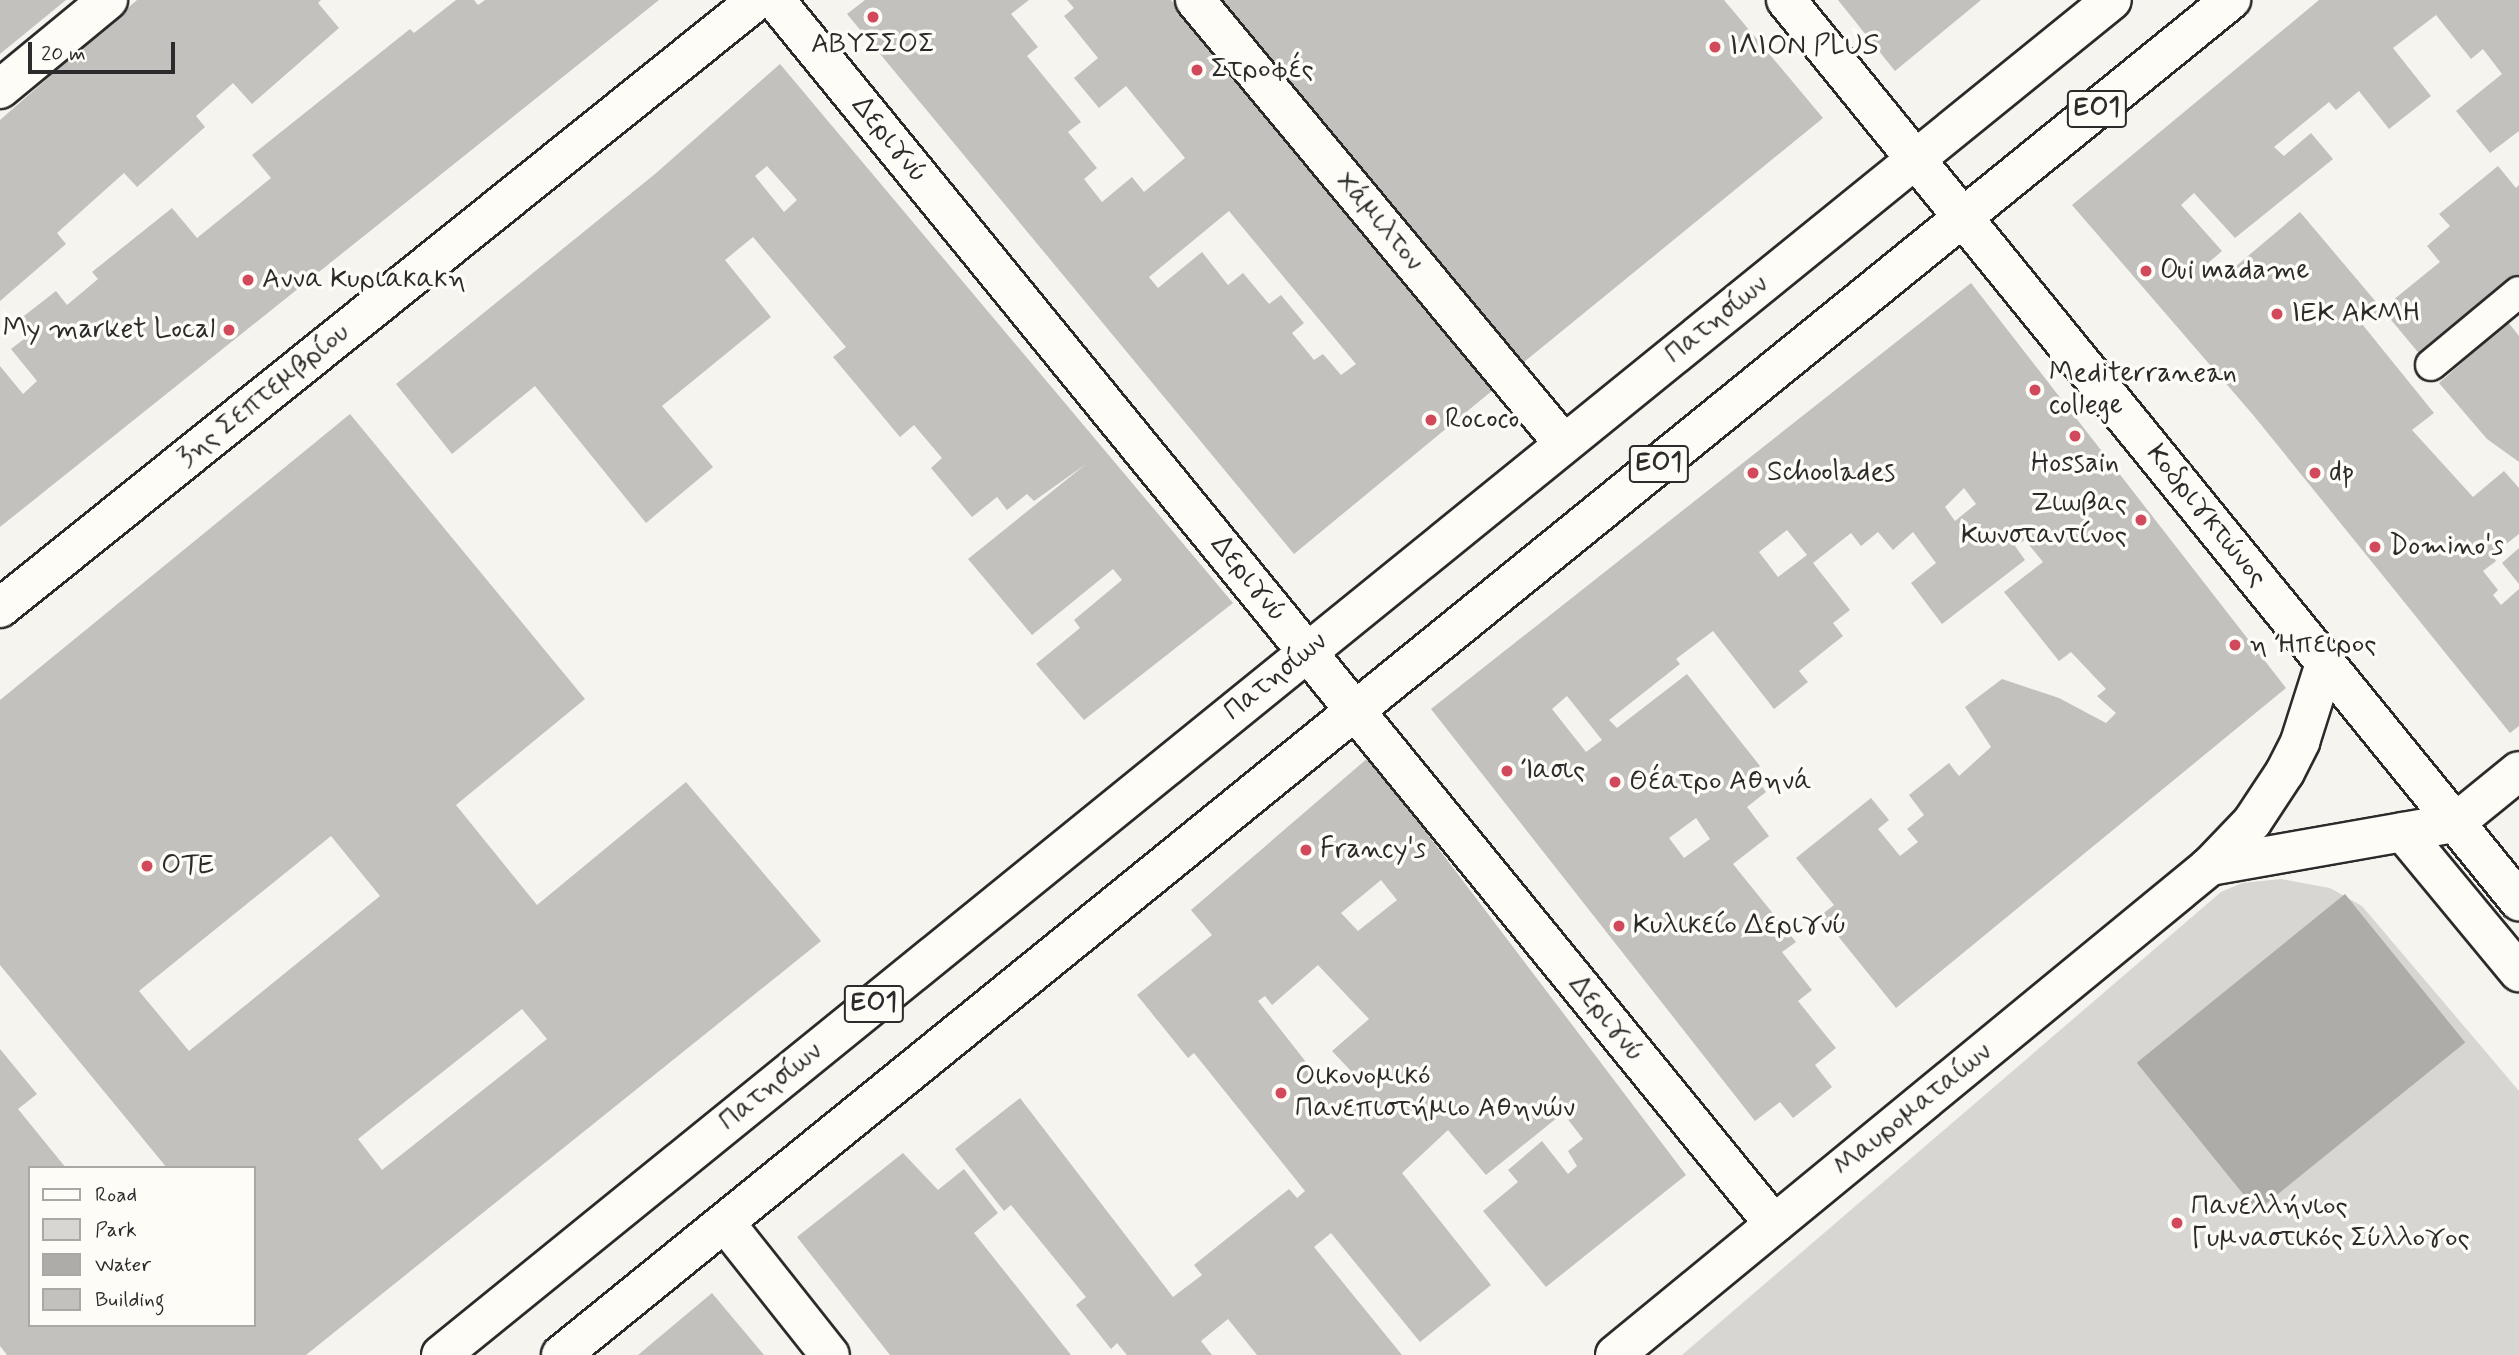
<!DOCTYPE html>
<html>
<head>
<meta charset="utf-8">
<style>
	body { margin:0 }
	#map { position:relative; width:2519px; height:1355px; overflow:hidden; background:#f5f4ef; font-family:Mynerve,sans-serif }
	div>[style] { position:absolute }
	.green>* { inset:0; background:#d7d6d2 }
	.water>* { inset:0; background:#adaca9; transform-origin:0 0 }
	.building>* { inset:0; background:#c2c1be }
	.roads { filter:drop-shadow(2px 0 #2b2b2b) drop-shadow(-2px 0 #2b2b2b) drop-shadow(0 2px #2b2b2b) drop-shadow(0 -2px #2b2b2b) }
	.service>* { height:30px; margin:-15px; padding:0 15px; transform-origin:15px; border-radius:15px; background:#fdfcf7 }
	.pedestrian>* { height:38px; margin:-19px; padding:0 19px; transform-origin:19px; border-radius:19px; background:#fdfcf7 }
	.minor>* { height:38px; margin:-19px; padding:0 19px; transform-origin:19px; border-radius:19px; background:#fdfcf7 }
	.tertiary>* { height:38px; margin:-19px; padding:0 19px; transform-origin:19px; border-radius:19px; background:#fdfcf7 }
	.secondary>* { height:38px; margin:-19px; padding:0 19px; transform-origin:19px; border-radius:19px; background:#fdfcf7 }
	.primary>* { height:38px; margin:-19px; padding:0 19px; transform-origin:19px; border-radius:19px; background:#fdfcf7 }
	.dots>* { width:19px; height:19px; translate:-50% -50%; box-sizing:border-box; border:4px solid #fdfcf7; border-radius:50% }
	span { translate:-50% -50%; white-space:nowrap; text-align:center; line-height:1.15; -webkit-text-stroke:7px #fdfcf7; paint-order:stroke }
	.shield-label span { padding:2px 5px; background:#fdfcf7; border:2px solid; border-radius:5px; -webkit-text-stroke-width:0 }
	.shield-label { font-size:26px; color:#2b2b2b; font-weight:700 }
	.poi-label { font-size:28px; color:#2b2b2b }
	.left { translate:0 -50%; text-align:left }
	.right { translate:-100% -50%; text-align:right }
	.street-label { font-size:28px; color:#2b2b2b }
	.legend { position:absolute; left:28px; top:1166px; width:228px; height:161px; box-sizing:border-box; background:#fdfcf7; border:2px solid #a9a8a5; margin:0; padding:9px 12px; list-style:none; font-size:21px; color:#2b2b2b }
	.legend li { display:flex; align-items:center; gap:14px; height:35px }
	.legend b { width:35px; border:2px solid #a9a8a5 }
	.scale { position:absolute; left:28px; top:42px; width:147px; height:32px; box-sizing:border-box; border:4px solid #2b2b2b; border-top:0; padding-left:9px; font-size:21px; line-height:24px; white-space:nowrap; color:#2b2b2b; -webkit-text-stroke:5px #fdfcf7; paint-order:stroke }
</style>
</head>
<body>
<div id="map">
	<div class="green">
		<div style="clip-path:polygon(2281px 879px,2330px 888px,2362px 906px,2519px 1091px,2519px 1355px,1682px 1355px,2221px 892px,2242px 883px)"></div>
	</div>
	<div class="water">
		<div style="left:2345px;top:894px;width:191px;height:268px;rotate:51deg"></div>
	</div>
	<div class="building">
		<div style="clip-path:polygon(0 0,66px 0,0 54px)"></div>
		<div style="clip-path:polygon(137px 0,321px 0,318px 3px,339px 28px,252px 104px,233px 83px,196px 116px,205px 127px,137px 187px,124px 173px,57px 233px,66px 244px,0 301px,0 120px)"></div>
		<div style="clip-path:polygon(456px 0,474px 0,478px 5px,485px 0,659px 0,0 527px,0 366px,23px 394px,37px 381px,11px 349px,32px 333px,20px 319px,56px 291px,67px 305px,98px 279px,92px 272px,172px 208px,197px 238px,271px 178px,252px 155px,410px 29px,414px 33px)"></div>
		<div style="clip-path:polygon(evenodd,865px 0,1029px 0,1011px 14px,1038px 47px,1027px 56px,1081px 122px,1068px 132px,1097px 168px,1084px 179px,1102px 202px,1132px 177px,1144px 192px,1185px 158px,1126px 86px,1099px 108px,1074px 78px,1098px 58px,1064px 16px,1074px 8px,1067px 0,1171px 0,1493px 390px,1294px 554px,847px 14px,865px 0,1229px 211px,1356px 364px,1341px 375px,1323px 354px,1314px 360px,1292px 333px,1304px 323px,1281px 295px,1269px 304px,1243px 273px,1228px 285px,1202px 252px,1158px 288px,1149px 277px,1229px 211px)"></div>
		<div style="clip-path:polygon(1220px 0,1724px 0,1823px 118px,1518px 367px,1420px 238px)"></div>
		<div style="clip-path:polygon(1838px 0,1981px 0,1895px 71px)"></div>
		<div style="clip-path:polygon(2319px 0,2519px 0,2519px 131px,2490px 153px,2456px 111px,2502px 74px,2483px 49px,2471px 59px,2436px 15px,2393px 48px,2431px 96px,2389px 129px,2359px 91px,2336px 110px,2329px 102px,2274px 147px,2284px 156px,2311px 133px,2333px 159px,2235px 238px,2194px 193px,2181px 205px,2222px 251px,2208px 263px,2222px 278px,2300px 212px,2382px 309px,2362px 324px,2434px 413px,2412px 430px,2473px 497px,2504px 471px,2519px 488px,2519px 534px,2492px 555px,2496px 561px,2483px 571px,2498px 590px,2493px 595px,2501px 605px,2519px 589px,2519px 726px,2510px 733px,2254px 416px,2072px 205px)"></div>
		<div style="clip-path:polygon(evenodd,780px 64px,1233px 603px,1084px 720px,1036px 664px,1080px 628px,1074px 620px,1122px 580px,1113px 569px,1032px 635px,968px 559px,1086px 464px,1034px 501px,1027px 494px,1007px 510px,997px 497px,972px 517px,931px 468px,942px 458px,914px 425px,900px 437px,833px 357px,846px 347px,753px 237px,725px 260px,771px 317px,662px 406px,713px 467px,646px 523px,535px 386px,452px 454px,396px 384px,655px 174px,780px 64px,767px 166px,797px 200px,784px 212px,755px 176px,767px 166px)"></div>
		<div style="clip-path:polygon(2498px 166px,2516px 188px,2519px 185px,2519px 278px,2422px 357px,2382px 309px,2440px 262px,2427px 246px,2450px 226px,2439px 214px)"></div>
		<div style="clip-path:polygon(evenodd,1971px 283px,2286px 688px,1896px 1008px,1821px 915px,1834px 905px,1796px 858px,1871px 798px,1889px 820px,1878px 829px,1900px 856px,1918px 842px,1907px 829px,1924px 815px,1909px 795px,1949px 763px,1959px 776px,1991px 747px,1965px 707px,2002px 679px,2059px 698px,2106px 723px,2116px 713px,2097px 696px,2106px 689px,2071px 652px,2059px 661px,2004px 592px,2043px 562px,2025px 540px,2015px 546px,2025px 560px,1942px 624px,1911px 583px,1936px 563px,1913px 532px,1893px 550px,1878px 532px,1861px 546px,1851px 533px,1813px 563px,1850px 610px,1833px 623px,1843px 636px,1799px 671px,1808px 682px,1774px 709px,1713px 631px,1676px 659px,1680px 664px,1609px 720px,1617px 728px,1687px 674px,1760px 766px,1752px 773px,1766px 792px,1747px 807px,1769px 836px,1733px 864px,1796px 942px,1782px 952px,1812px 990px,1798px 1001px,1836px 1048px,1815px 1065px,1832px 1087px,1793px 1118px,1780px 1102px,1755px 1121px,1431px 709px,1971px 283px,1964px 488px,1976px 504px,1955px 521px,1945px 507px,1964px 488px,1971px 283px,1787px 530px,1807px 555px,1778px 577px,1759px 552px,1787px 530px,1971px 283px,1567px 696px,1602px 740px,1586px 752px,1552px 709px,1567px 696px,1971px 283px,1696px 818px,1710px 839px,1684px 858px,1669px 838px,1696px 818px)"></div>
		<div style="clip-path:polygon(2508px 322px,2519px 336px,2519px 462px,2487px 439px,2439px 383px)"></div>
		<div style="clip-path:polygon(evenodd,350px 414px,585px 699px,456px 805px,537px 905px,686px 782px,821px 941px,306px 1355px,7px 1355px,0 1346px,0 1049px,37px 1094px,18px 1109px,66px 1168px,30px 1168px,30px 1325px,254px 1325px,254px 1168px,167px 1168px,0 965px,0 700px,350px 414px,331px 836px,380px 896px,189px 1051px,139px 991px,331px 836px,350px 414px,522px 1009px,547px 1039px,382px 1170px,358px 1139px,522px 1009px)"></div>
		<div style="clip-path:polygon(2519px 548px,2519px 584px,2502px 563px)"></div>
		<div style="clip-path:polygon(evenodd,1369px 757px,1686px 1175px,1546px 1287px,1483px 1211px,1518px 1182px,1508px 1170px,1542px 1141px,1568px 1174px,1577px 1166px,1568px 1151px,1583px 1139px,1563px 1113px,1486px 1175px,1448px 1130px,1402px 1173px,1491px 1285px,1420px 1342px,1331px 1233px,1314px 1247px,1402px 1355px,1257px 1355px,1228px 1319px,1201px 1341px,1212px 1355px,1127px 1355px,1117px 1343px,1111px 1349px,1076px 1305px,1086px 1297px,1011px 1205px,1004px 1211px,955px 1149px,1020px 1098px,1173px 1297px,1202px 1275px,1194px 1265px,1289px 1189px,1297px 1198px,1305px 1191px,1194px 1053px,1188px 1058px,1137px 995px,1212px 935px,1191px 910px,1369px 757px,1381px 880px,1397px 900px,1358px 931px,1341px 913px,1381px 880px,1369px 757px,1318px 965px,1369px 1019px,1332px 1051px,1351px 1071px,1328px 1090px,1258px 1001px,1265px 996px,1272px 1005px,1318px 965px)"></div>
		<div style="clip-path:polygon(903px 1153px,938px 1190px,964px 1169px,998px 1213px,974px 1233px,1071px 1355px,890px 1355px,797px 1237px)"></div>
		<div style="clip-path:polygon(712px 1293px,764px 1355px,638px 1355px)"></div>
	</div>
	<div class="roads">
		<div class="service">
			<div style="left:2431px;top:365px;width:114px;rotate:-39.7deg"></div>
		</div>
		<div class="pedestrian">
			<div style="left:0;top:89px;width:140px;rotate:-39.5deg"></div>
		</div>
		<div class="minor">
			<div style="left:1195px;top:0;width:577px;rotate:50.27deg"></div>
			<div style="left:726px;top:1224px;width:167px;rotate:51.6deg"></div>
		</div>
		<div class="tertiary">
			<div style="left:2455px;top:823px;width:82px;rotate:-39.1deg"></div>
		</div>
		<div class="secondary">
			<div style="left:775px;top:0;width:1580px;rotate:50.78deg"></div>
			<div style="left:1786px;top:0;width:1162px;rotate:50.87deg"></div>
			<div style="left:0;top:608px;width:971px;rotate:-38.77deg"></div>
			<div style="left:2403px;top:832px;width:182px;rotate:50.4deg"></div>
			<div style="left:2210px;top:866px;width:249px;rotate:-10deg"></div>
			<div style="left:1615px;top:1355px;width:770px;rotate:-39.42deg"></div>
			<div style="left:2210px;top:866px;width:61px;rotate:-46.3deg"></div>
			<div style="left:2252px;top:822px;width:60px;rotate:-56.6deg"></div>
			<div style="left:2285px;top:772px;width:34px;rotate:-63deg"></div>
			<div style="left:2300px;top:742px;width:83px;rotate:-72.4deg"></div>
		</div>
		<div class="primary">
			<div style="left:441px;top:1355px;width:2151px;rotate:-39.04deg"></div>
			<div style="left:561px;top:1355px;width:2151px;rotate:-39.06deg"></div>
		</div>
	</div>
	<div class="dots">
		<div style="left:873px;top:17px;background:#d1495b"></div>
		<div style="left:1715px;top:47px;background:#d1495b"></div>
		<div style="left:1197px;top:70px;background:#d1495b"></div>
		<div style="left:2146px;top:271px;background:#d1495b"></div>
		<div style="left:248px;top:280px;background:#d1495b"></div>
		<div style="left:2277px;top:314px;background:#d1495b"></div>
		<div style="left:229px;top:330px;background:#d1495b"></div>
		<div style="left:2035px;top:390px;background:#d1495b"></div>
		<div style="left:1431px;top:420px;background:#d1495b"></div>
		<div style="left:2075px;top:436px;background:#d1495b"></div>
		<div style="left:1753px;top:473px;background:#d1495b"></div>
		<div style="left:2315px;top:473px;background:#d1495b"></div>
		<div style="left:2141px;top:520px;background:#d1495b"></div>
		<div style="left:2375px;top:547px;background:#d1495b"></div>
		<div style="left:2235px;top:645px;background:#d1495b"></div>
		<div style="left:1507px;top:771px;background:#d1495b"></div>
		<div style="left:1615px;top:782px;background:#d1495b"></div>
		<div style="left:1306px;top:850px;background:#d1495b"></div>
		<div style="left:147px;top:866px;background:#d1495b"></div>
		<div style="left:1619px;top:926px;background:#d1495b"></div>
		<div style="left:1281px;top:1093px;background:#d1495b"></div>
		<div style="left:2177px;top:1223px;background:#d1495b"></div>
	</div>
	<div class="shield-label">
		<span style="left:2097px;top:109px">ΕΟ1</span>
		<span style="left:1659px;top:464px">ΕΟ1</span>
		<span style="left:874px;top:1004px">ΕΟ1</span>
	</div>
	<div class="poi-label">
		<span style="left:873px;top:45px">ΑΒΥΣΣΟΣ</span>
		<span class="left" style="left:1729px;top:47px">ΙΛΙΟΝ PLUS</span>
		<span class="left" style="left:1211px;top:70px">Στροφές</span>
		<span class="left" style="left:2160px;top:271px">Oui madame</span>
		<span class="left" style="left:262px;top:280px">Αννα Κυριακακη</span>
		<span class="left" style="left:2291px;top:314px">ΙΕΚ ΑΚΜΗ</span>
		<span class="right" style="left:215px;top:330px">My market Local</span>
		<span class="left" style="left:2049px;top:390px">Mediterranean<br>college</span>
		<span class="left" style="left:1445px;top:420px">Rococo</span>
		<span style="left:2075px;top:464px">Hossain</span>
		<span class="left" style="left:1767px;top:473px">Schoolades</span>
		<span class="left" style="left:2329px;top:473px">dp</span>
		<span class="right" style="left:2127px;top:520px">Ζιωβας<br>Κωνσταντίνος</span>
		<span class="left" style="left:2389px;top:547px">Domino's</span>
		<span class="left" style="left:2249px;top:645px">η Ήπειρος</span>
		<span class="left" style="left:1521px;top:771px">Ίασις</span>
		<span class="left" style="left:1629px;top:782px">Θέατρο Αθηνά</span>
		<span class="left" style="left:1320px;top:850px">Francy's</span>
		<span class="left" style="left:161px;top:866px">ΟΤΕ</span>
		<span class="left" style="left:1633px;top:926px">Κυλικείο Δεριγνύ</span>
		<span class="left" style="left:1295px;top:1093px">Οικονομικό<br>Πανεπιστήμιο Αθηνών</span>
		<span class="left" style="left:2191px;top:1223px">Πανελλήνιος<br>Γυμναστικός Σύλλογος</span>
	</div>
	<div class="street-label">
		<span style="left:889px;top:140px;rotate:51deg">Δεριγνύ</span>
		<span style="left:1379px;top:222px;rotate:50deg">Χάμιλτον</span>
		<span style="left:1717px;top:320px;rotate:-39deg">Πατησίων</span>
		<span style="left:264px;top:396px;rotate:-39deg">3ης Σεπτεμβρίου</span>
		<span style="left:2206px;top:516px;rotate:51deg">Κοδριγκτώνος</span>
		<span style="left:1248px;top:579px;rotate:51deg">Δεριγνύ</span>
		<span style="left:1276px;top:677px;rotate:-39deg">Πατησίων</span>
		<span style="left:1606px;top:1019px;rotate:51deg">Δεριγνύ</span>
		<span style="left:771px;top:1087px;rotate:-39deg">Πατησίων</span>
		<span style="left:1913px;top:1110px;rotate:-39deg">Μαυροματαίων</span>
	</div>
	<ul class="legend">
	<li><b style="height:9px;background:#fdfcf7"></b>Road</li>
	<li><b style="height:19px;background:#d7d6d2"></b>Park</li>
	<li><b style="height:19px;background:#adaca9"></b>Water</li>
	<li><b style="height:19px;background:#c2c1be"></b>Building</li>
	</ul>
	<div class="scale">20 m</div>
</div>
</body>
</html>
